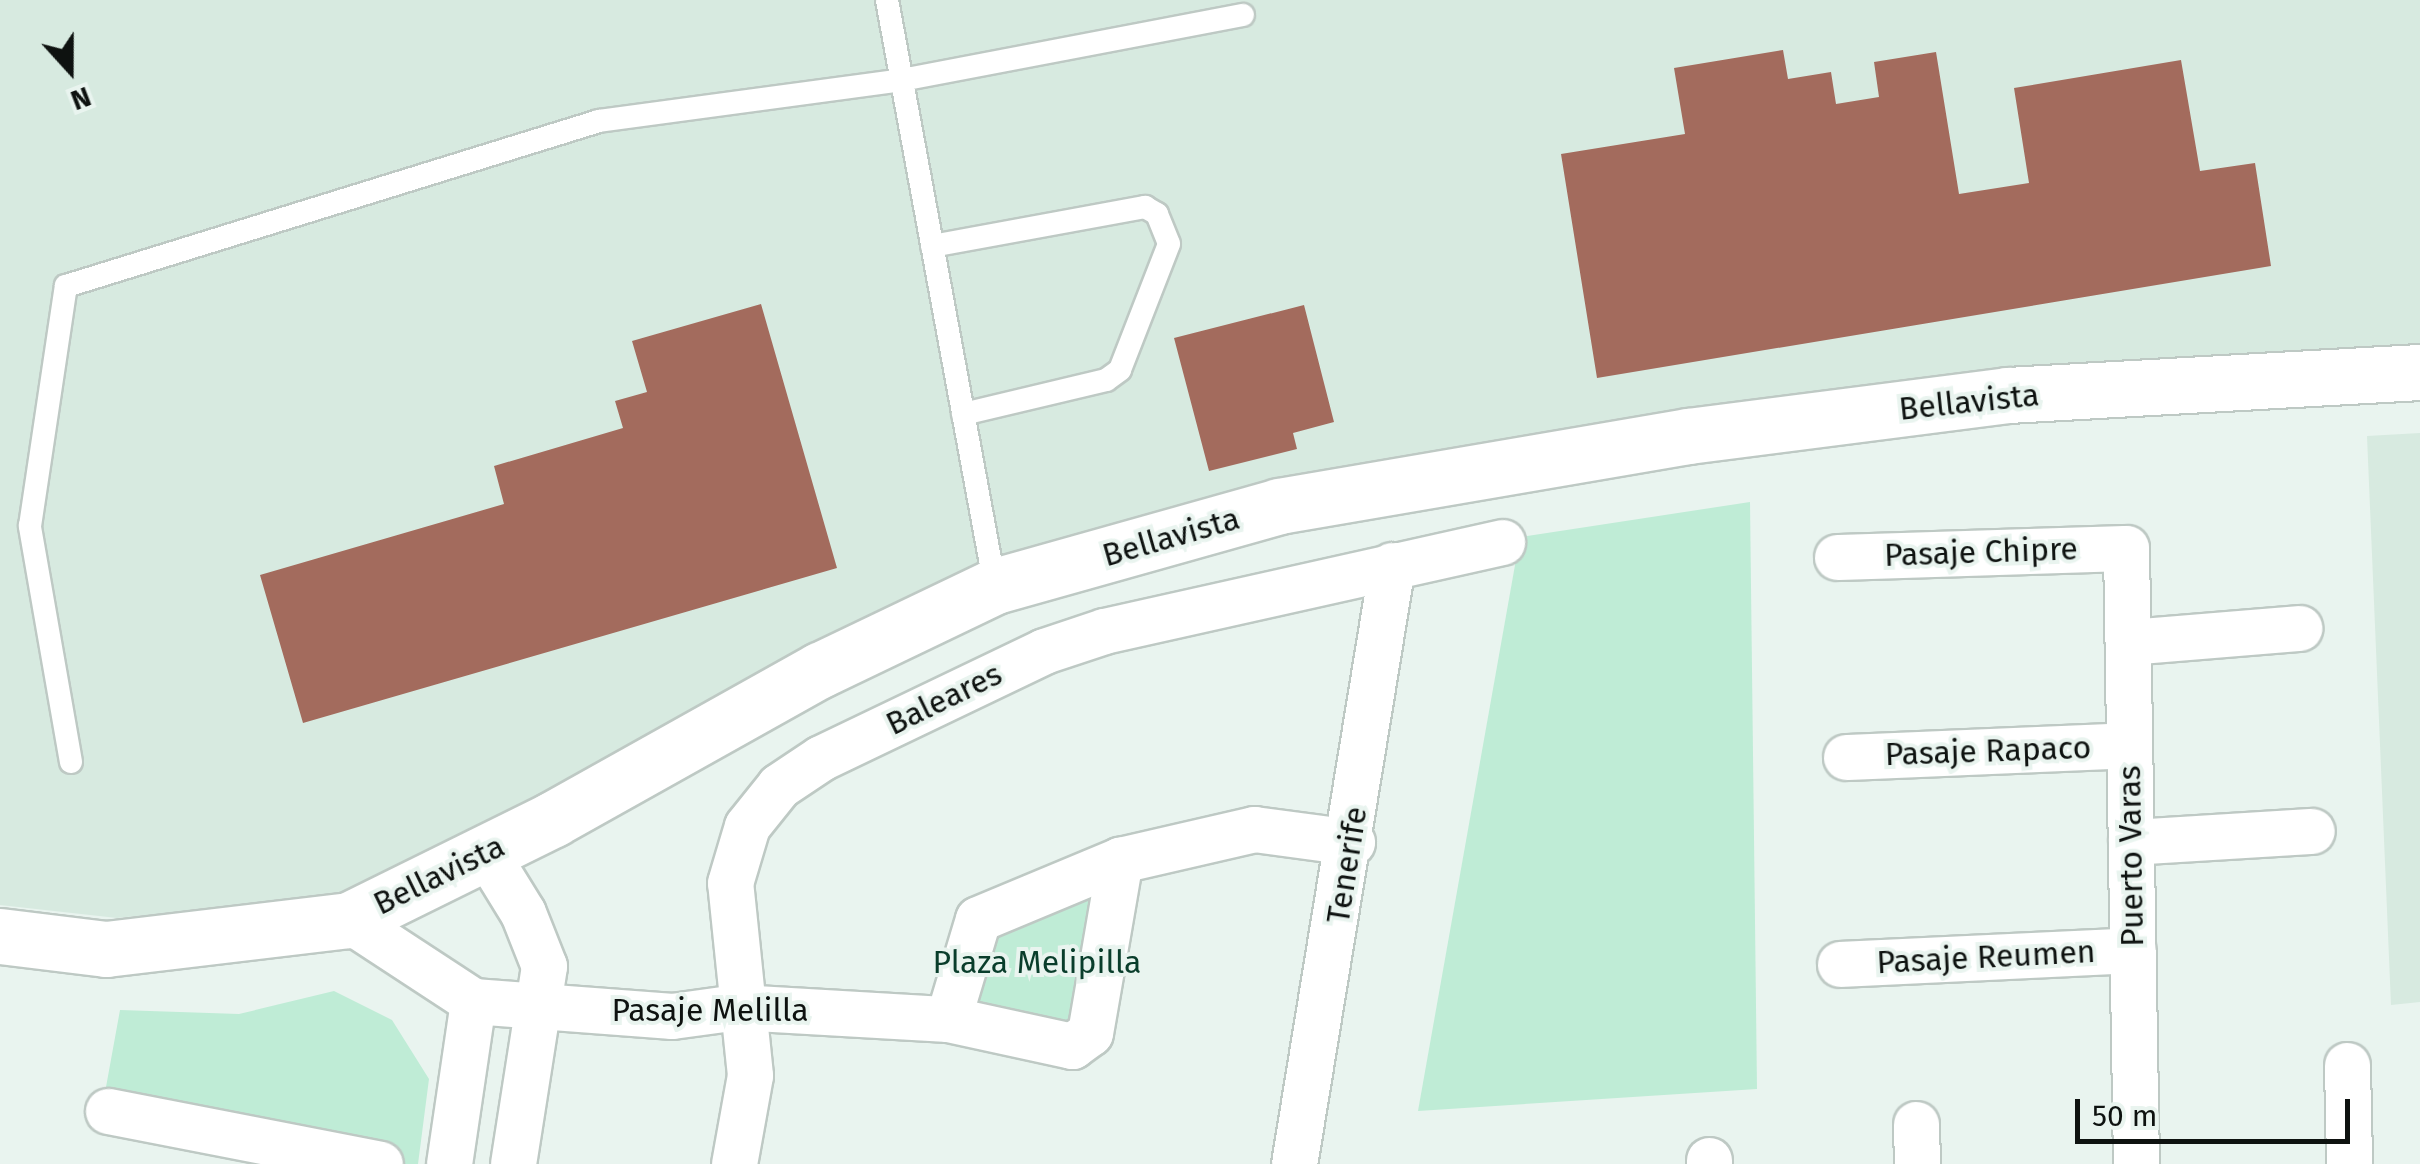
<!DOCTYPE html>
<html>
<head>
<meta charset="utf-8">
<style>
	body { margin:0 }
	#map { position:relative; width:2420px; height:1164px; overflow:hidden; background:#e9f4ef; font-family:"Fira Sans",sans-serif }
	div>[style] { position:absolute }
	.built>* { inset:0; background:#d7eae0 }
	.green>* { inset:0; background:#bfecd6 }
	.building>* { inset:0; background:#a36b5d }
	.roads { filter:drop-shadow(2px 0 #bec9c4) drop-shadow(-2px 0 #bec9c4) drop-shadow(0 2px #bec9c4) drop-shadow(0 -2px #bec9c4) }
	.lane>* { height:22px; margin:-11px; padding:0 11px; transform-origin:11px; border-radius:11px; background:#fff }
	.street>* { height:45px; margin:-22.5px; padding:0 22.5px; transform-origin:22.5px; border-radius:22.5px; background:#fff }
	.secondary>* { height:55px; margin:-27.5px; padding:0 27.5px; transform-origin:27.5px; border-radius:27.5px; background:#fff }
	span { translate:-50% -50%; white-space:nowrap; text-align:center; line-height:1.15; -webkit-text-stroke:8px #e9f4ef; paint-order:stroke }
	.street-label { font-size:32px; color:#0e1210 }
	.park-label { font-size:32px; color:#093d2b }
	.north { position:absolute; left:20px; top:20px; width:100px; height:100px; -webkit-text-stroke:8px #e9f4ef; paint-order:stroke; rotate:159deg; font-size:28px; font-weight:700; line-height:40px; text-align:center; color:#0e1210 }
	.north::after { content:''; display:block; margin:auto; width:35px; height:45px; background:#0e1210; clip-path:polygon(50% 0,100% 100%,50% 72%,0 100%) }
	.scale { position:absolute; left:2075px; top:1099px; width:275px; height:45px; box-sizing:border-box; border:5px solid #0e1210; border-top:0; padding-left:12px; font-size:30px; line-height:35px; white-space:nowrap; color:#0e1210; -webkit-text-stroke:8px #e9f4ef; paint-order:stroke }
</style>
</head>
<body>
<div id="map">
	<div class="built">
		<div style="clip-path:polygon(0 0,2420px 0,2420px 346px,1248px 490px,384px 891px,117px 918px,0 905px)"></div>
		<div style="clip-path:polygon(2420px 433px,2420px 1002px,2391px 1005px,2367px 436px)"></div>
	</div>
	<div class="green">
		<div style="clip-path:polygon(1750px 502px,1757px 1089px,1418px 1111px,1520px 537px)"></div>
		<div style="clip-path:polygon(1094px 885px,1077px 1022px,981px 1009px,977px 999px,994px 925px)"></div>
		<div style="clip-path:polygon(334px 991px,392px 1020px,429px 1079px,418px 1164px,304px 1164px,100px 1120px,120px 1010px,239px 1014px)"></div>
	</div>
	<div class="building">
		<div style="clip-path:polygon(1783px 50px,1788px 79px,1831px 72px,1836px 104px,1879px 97px,1874px 62px,1936px 52px,1959px 194px,2029px 183px,2014px 88px,2181px 60px,2200px 171px,2255px 163px,2271px 266px,1597px 378px,1561px 154px,1685px 134px,1674px 68px)"></div>
		<div style="clip-path:polygon(761px 304px,837px 568px,303px 723px,260px 575px,504px 504px,494px 466px,623px 428px,615px 401px,647px 392px,632px 341px)"></div>
		<div style="clip-path:polygon(1304px 305px,1334px 422px,1293px 433px,1297px 449px,1209px 471px,1174px 338px)"></div>
	</div>
	<div class="roads">
		<div class="lane">
			<div style="left:887px;top:0;width:596px;rotate:79.56deg"></div>
			<div style="left:932px;top:246px;width:217px;rotate:-10.4deg"></div>
			<div style="left:1145px;top:207px;width:14px;rotate:30deg"></div>
			<div style="left:1157px;top:214px;width:32px;rotate:68deg"></div>
			<div style="left:1169px;top:244px;width:135px;rotate:111.3deg"></div>
			<div style="left:1120px;top:370px;width:17px;rotate:144deg"></div>
			<div style="left:1106px;top:380px;width:147px;rotate:166.6deg"></div>
			<div style="left:71px;top:762px;width:240px;rotate:-99.9deg"></div>
			<div style="left:30px;top:526px;width:243px;rotate:-81.5deg"></div>
			<div style="left:66px;top:286px;width:558px;rotate:-17.2deg"></div>
			<div style="left:599px;top:121px;width:306px;rotate:-7.7deg"></div>
			<div style="left:902px;top:80px;width:347px;rotate:-10.8deg"></div>
		</div>
		<div class="street">
			<div style="left:1837px;top:557px;width:289px;rotate:-1.8deg"></div>
			<div style="left:2126px;top:548px;width:616px;rotate:89.07deg"></div>
			<div style="left:2128px;top:642px;width:172px;rotate:-4.7deg"></div>
			<div style="left:1846px;top:757px;width:283px;rotate:-2.4deg"></div>
			<div style="left:2131px;top:842px;width:181px;rotate:-3.5deg"></div>
			<div style="left:486px;top:853px;width:70px;rotate:58.3deg"></div>
			<div style="left:523px;top:913px;width:57px;rotate:68.4deg"></div>
			<div style="left:544px;top:966px;width:200px;rotate:98.9deg"></div>
			<div style="left:349px;top:920px;width:148px;rotate:33.2deg"></div>
			<div style="left:473px;top:1001px;width:200px;rotate:4.3deg"></div>
			<div style="left:672px;top:1016px;width:67px;rotate:-7.8deg"></div>
			<div style="left:738px;top:1007px;width:210px;rotate:3.3deg"></div>
			<div style="left:948px;top:1019px;width:127px;rotate:12.3deg"></div>
			<div style="left:1072px;top:1046px;width:22px;rotate:-36deg"></div>
			<div style="left:1090px;top:1033px;width:176px;rotate:-80.2deg"></div>
			<div style="left:1840px;top:964px;width:293px;rotate:-2.7deg"></div>
			<div style="left:948px;top:1019px;width:104px;rotate:-73.3deg"></div>
			<div style="left:978px;top:919px;width:154px;rotate:-22.6deg"></div>
			<div style="left:1120px;top:860px;width:138px;rotate:-13deg"></div>
			<div style="left:1254px;top:829px;width:99px;rotate:7.6deg"></div>
			<div style="left:2347px;top:1065px;width:99px;rotate:88.8deg"></div>
			<div style="left:108px;top:1111px;width:277px;rotate:11deg"></div>
			<div style="left:1916px;top:1124px;width:40px;rotate:88.6deg"></div>
			<div style="left:1709px;top:1160px;width:4px;rotate:90deg"></div>
			<div style="left:449px;top:1164px;width:165px;rotate:-81.6deg"></div>
			<div style="left:734px;top:1164px;width:90px;rotate:-79.8deg"></div>
			<div style="left:750px;top:1075px;width:193px;rotate:-95.9deg"></div>
			<div style="left:730px;top:883px;width:59px;rotate:-73.4deg"></div>
			<div style="left:747px;top:826px;width:51px;rotate:-51.3deg"></div>
			<div style="left:779px;top:786px;width:50px;rotate:-33.7deg"></div>
			<div style="left:821px;top:758px;width:247px;rotate:-25.6deg"></div>
			<div style="left:1044px;top:651px;width:63px;rotate:-18.4deg"></div>
			<div style="left:1104px;top:631px;width:408px;rotate:-12.6deg"></div>
			<div style="left:1294px;top:1164px;width:607px;rotate:-80.71deg"></div>
		</div>
		<div class="secondary">
			<div style="left:0;top:936px;width:107px;rotate:7deg"></div>
			<div style="left:106px;top:949px;width:245px;rotate:-6.8deg"></div>
			<div style="left:349px;top:920px;width:228px;rotate:-26.3deg"></div>
			<div style="left:553px;top:819px;width:306px;rotate:-29.2deg"></div>
			<div style="left:820px;top:670px;width:194px;rotate:-25.6deg"></div>
			<div style="left:995px;top:586px;width:295px;rotate:-15.7deg"></div>
			<div style="left:1279px;top:506px;width:415px;rotate:-9.7deg"></div>
			<div style="left:1688px;top:436px;width:323px;rotate:-7.3deg"></div>
			<div style="left:2008px;top:395px;width:413px;rotate:-3.2deg"></div>
		</div>
	</div>
	<div class="street-label">
		<span style="left:1969px;top:402px;rotate:-6deg">Bellavista</span>
		<span style="left:1171px;top:537px;rotate:-16deg">Bellavista</span>
		<span style="left:1981px;top:552px;rotate:-2deg">Pasaje Chipre</span>
		<span style="left:944px;top:699px;rotate:-26deg">Baleares</span>
		<span style="left:1988px;top:751px;rotate:-2deg">Pasaje Rapaco</span>
		<span style="left:2131px;top:856px;rotate:-91deg">Puerto Varas</span>
		<span style="left:1347px;top:865px;rotate:-81deg">Tenerife</span>
		<span style="left:439px;top:875px;rotate:-26deg">Bellavista</span>
		<span style="left:1986px;top:957px;rotate:-3deg">Pasaje Reumen</span>
		<span style="left:710px;top:1010px">Pasaje Melilla</span>
	</div>
	<div class="park-label">
		<span style="left:1037px;top:962px">Plaza Melipilla</span>
	</div>
	<div class="north">N</div>
	<div class="scale">50 m</div>
</div>
</body>
</html>
